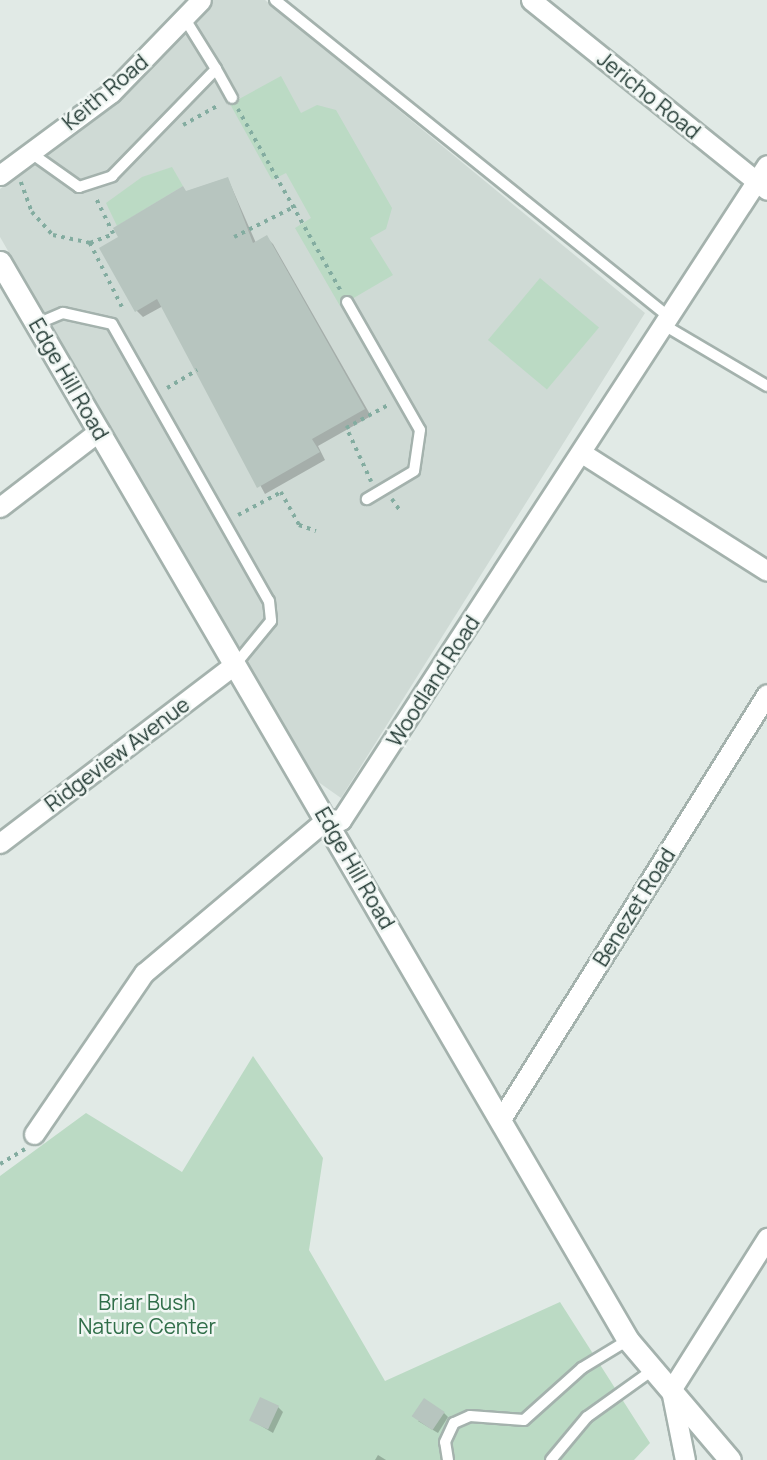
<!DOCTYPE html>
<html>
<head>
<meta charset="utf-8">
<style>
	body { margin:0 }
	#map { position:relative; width:767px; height:1460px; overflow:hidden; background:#e1eae6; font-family:Manrope,sans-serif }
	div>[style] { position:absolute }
	.built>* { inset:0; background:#cfdad5 }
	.green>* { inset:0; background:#bbdac4; transform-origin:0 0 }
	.shadow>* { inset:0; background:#0003 }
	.building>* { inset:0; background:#b7c5bf; transform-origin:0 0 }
	.path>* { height:3.5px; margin-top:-1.75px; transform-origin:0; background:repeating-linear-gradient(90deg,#83aca0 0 3.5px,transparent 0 8.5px) }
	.roads { filter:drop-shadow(2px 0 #a4b2ad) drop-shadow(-2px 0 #a4b2ad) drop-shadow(0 2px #a4b2ad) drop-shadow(0 -2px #a4b2ad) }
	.service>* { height:10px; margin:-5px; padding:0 5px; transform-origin:5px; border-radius:5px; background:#fff }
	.minor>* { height:19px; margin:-9.5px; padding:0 9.5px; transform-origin:9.5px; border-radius:9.5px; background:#fff }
	.tertiary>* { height:21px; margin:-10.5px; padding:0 10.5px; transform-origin:10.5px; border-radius:10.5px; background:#fff }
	span { translate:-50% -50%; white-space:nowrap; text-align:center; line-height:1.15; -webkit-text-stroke:5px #f1f7f4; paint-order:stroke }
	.street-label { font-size:21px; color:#233a34 }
	.park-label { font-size:21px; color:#306e49 }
</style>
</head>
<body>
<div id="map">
	<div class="built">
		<div style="clip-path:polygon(213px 0,265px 0,645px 313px,341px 798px,314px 779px,0 237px,0 189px,116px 99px)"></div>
	</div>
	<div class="green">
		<div style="clip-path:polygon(281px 76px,301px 113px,317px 105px,336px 110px,392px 208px,386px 229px,370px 238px,393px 275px,340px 306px,295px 228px,311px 218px,286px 173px,272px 180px,230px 104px)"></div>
		<div style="clip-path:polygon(172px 167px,183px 186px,117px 226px,106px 203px,142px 177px)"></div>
		<div style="left:540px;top:278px;width:77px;height:81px;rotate:40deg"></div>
		<div style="clip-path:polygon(253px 1056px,323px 1158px,309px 1250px,385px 1381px,560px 1302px,650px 1443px,634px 1460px,0 1460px,0 1176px,86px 1113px,182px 1172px)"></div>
	</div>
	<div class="shadow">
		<div style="clip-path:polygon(228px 179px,256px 243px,266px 237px,273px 244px,371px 416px,318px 446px,325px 460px,265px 494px,163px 306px,143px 317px,136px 310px)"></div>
		<div style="clip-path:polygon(278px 1407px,283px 1412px,273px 1433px,251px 1420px)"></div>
		<div style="clip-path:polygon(444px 1413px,448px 1417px,438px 1433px,418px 1421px)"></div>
		<div style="clip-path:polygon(378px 1455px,386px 1460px,375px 1460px)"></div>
	</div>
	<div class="building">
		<div style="clip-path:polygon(228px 177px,253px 243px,267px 235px,365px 409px,312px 439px,320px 452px,257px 488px,157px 299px,135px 312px,99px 248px,118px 237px,113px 228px,183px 186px,186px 191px)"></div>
		<div style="left:260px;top:1397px;width:21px;height:26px;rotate:25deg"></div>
		<div style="left:424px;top:1398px;width:25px;height:22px;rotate:34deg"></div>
	</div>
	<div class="path">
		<div style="left:238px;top:109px;width:209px;rotate:60.5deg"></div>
		<div style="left:183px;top:125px;width:41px;rotate:-29.1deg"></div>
		<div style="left:21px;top:182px;width:32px;rotate:70deg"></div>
		<div style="left:32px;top:212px;width:31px;rotate:48deg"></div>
		<div style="left:53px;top:235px;width:38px;rotate:12deg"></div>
		<div style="left:90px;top:243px;width:72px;rotate:63.4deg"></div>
		<div style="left:234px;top:237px;width:69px;rotate:-26.6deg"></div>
		<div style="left:90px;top:243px;width:25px;rotate:-21deg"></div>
		<div style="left:113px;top:234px;width:39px;rotate:-116deg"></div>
		<div style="left:167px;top:388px;width:35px;rotate:-31deg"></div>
		<div style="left:371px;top:482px;width:60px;rotate:-114.8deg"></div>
		<div style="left:346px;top:428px;width:50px;rotate:-28.6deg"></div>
		<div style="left:392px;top:499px;width:16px;rotate:55deg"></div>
		<div style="left:238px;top:515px;width:49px;rotate:-28.1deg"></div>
		<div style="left:281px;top:492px;width:38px;rotate:61deg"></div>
		<div style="left:299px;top:525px;width:18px;rotate:19deg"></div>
		<div style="left:0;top:1164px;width:29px;rotate:-31deg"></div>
	</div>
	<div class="roads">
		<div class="service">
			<div style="left:275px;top:0;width:506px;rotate:38.82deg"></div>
			<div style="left:216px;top:69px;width:33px;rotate:61deg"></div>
			<div style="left:31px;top:153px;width:59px;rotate:35.3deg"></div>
			<div style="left:79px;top:187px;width:35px;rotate:-18deg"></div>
			<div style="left:112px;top:176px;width:149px;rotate:-45.8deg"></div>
			<div style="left:216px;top:69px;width:59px;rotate:-121.8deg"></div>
			<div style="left:347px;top:302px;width:147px;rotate:60.3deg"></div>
			<div style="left:420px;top:430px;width:41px;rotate:98.3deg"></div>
			<div style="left:414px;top:471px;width:55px;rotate:149.2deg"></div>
			<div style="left:39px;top:323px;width:26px;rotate:-23deg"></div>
			<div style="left:63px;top:313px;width:50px;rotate:12.7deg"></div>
			<div style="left:112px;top:324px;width:318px;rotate:60.5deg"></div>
			<div style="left:269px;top:601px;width:20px;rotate:84deg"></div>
			<div style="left:271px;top:621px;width:57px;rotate:129.3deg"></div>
			<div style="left:664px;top:325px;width:120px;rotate:30.6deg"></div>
			<div style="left:448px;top:1460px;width:18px;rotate:-99deg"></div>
			<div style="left:445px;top:1442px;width:21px;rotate:-65deg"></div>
			<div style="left:454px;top:1423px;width:17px;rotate:-24deg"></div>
			<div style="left:470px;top:1416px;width:54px;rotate:4.2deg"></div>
			<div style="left:524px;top:1420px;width:78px;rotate:-41.9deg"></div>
			<div style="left:582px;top:1368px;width:54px;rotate:-31.3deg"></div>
			<div style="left:551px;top:1460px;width:56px;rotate:-50.1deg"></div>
			<div style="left:587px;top:1417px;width:82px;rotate:-35.6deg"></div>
		</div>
		<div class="minor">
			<div style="left:531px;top:0;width:303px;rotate:38.8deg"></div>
			<div style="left:0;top:175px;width:138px;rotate:-36.5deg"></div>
			<div style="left:111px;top:93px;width:129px;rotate:-45.9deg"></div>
			<div style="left:582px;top:453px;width:219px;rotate:32.5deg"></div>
			<div style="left:0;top:507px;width:125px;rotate:-37.5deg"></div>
			<div style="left:0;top:843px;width:294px;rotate:-37.3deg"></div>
			<div style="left:501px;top:1119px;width:501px;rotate:-57.96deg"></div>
			<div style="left:34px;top:1134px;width:195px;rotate:-55.7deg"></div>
			<div style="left:144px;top:973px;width:239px;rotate:-40.1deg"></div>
			<div style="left:327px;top:819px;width:14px;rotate:4deg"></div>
			<div style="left:341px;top:820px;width:781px;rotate:-56.96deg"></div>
			<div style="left:685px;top:1460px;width:71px;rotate:-101.3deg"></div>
			<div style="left:671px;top:1390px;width:180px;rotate:-57.7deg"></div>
		</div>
		<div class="tertiary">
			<div style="left:0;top:262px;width:1248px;rotate:59.78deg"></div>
			<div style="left:628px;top:1340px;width:157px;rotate:49.6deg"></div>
		</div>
	</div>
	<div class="street-label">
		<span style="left:105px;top:92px;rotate:-40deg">Keith Road</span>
		<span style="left:649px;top:95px;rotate:39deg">Jericho Road</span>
		<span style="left:69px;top:379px;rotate:60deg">Edge Hill Road</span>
		<span style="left:433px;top:681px;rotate:-57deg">Woodland Road</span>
		<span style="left:117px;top:754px;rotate:-37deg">Ridgeview Avenue</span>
		<span style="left:355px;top:868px;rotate:60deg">Edge Hill Road</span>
		<span style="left:634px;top:907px;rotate:-58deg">Benezet Road</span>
	</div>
	<div class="park-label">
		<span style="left:147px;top:1314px">Briar Bush<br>Nature Center</span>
	</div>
</div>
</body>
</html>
